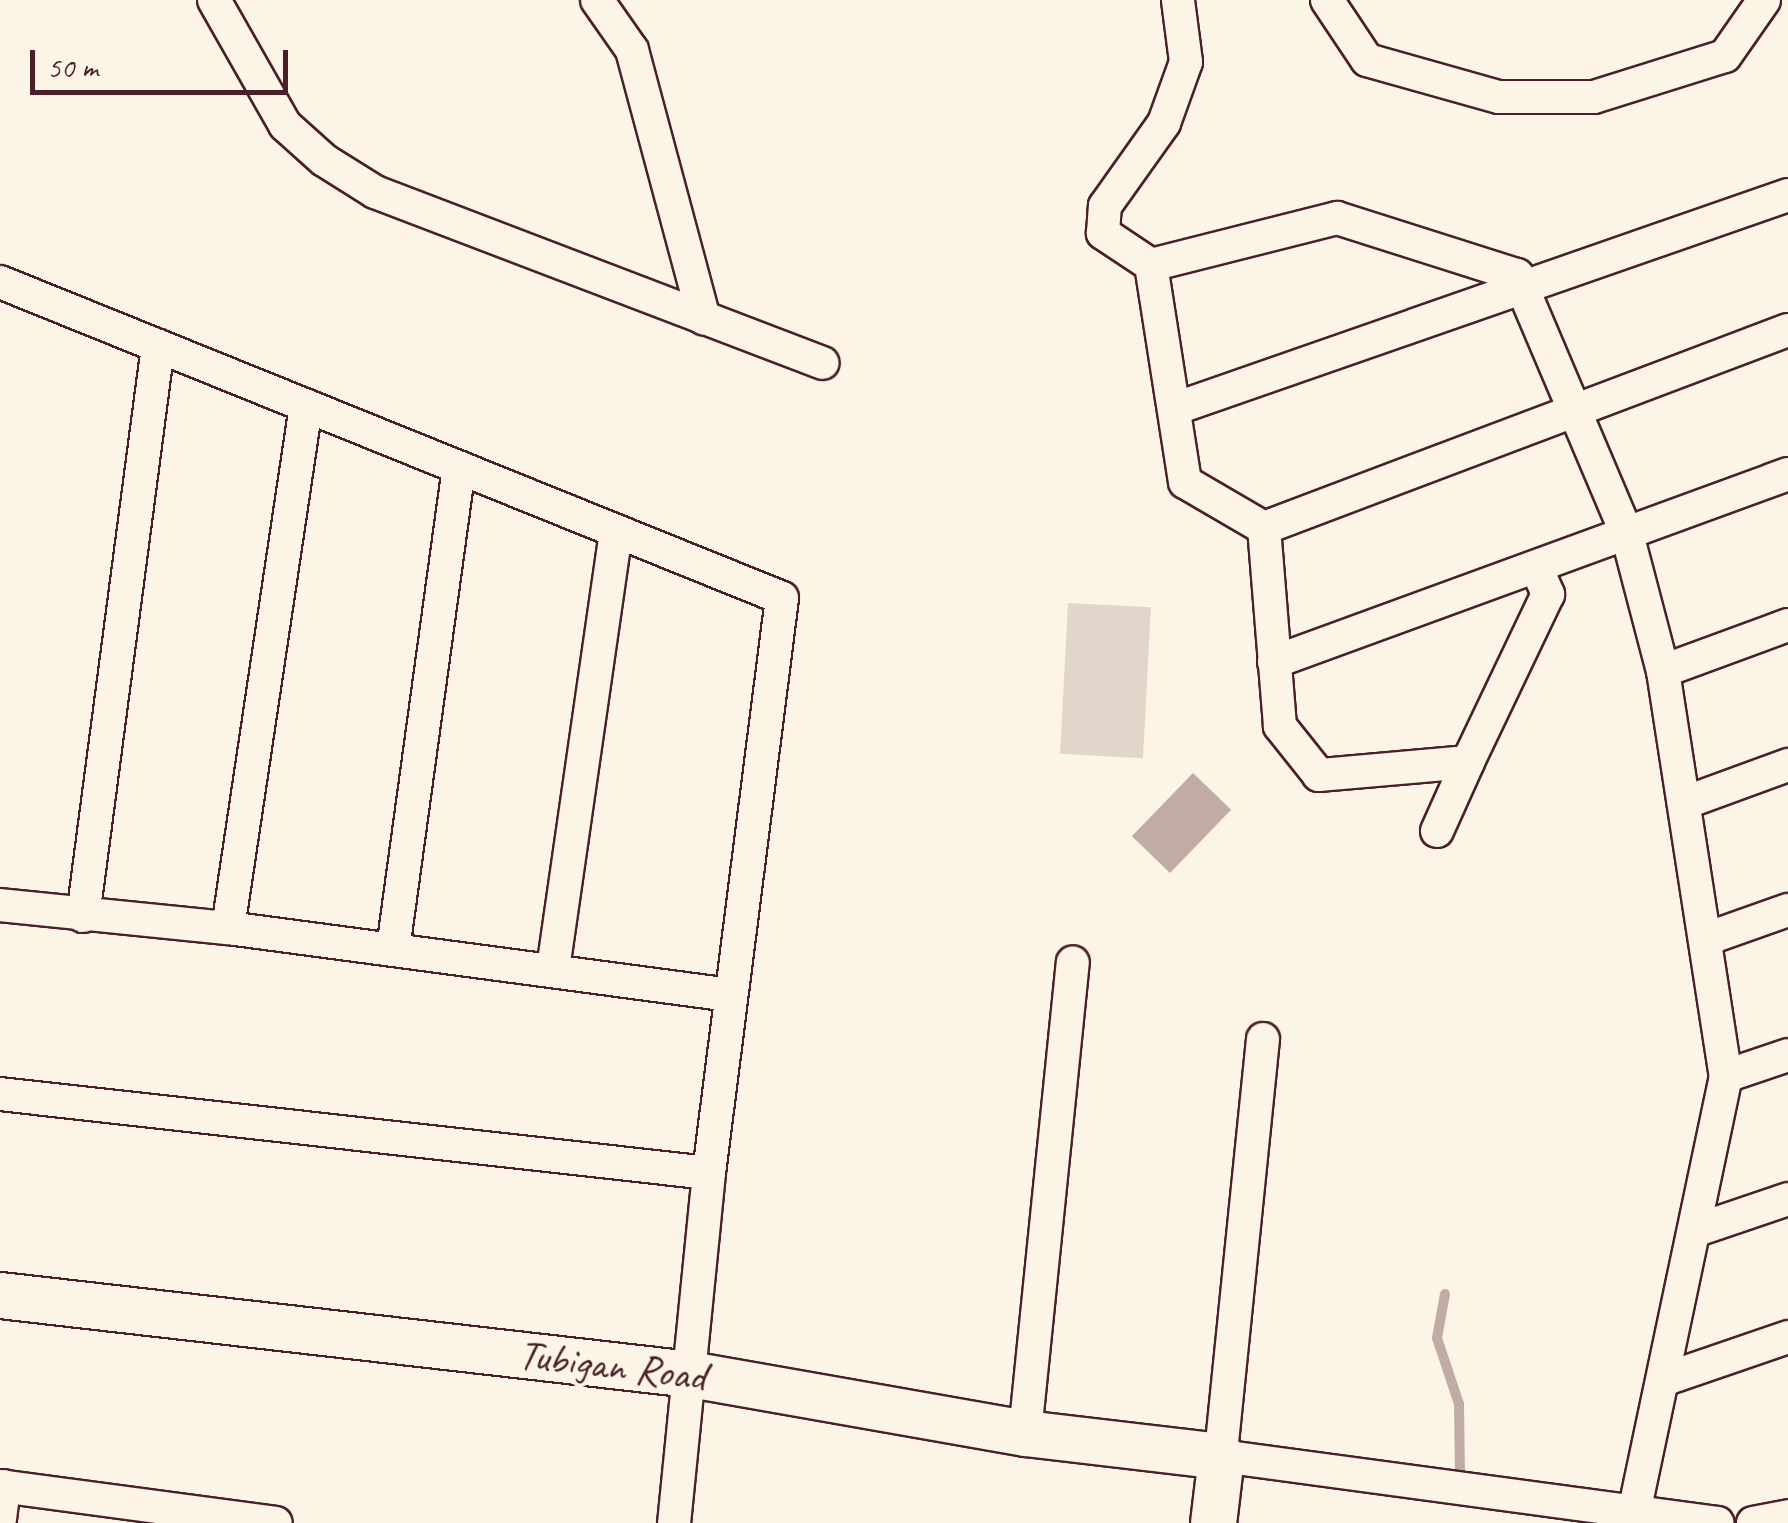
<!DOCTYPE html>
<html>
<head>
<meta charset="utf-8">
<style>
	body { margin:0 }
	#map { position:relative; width:1788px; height:1523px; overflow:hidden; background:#fcf5e5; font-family:Caveat,sans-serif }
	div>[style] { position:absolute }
	.green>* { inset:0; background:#e2d5ca; transform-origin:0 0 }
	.water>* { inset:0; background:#c0aca5; transform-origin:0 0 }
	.stream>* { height:10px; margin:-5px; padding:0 5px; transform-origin:5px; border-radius:5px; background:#c0aca5 }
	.roads { filter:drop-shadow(2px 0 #4a1f2b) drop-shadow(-2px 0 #4a1f2b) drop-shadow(0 2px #4a1f2b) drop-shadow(0 -2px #4a1f2b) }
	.street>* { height:32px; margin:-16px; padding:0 16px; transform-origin:16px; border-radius:16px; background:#fcf5e5 }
	.secondary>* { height:45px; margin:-22.5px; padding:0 22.5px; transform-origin:22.5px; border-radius:22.5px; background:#fcf5e5 }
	span { translate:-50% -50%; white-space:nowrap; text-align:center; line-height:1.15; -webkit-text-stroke:8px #fcf5e5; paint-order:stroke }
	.street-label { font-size:42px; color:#4a1f2b }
	.scale { position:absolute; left:30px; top:50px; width:258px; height:45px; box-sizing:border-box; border:5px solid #4a1f2b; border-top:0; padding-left:12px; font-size:30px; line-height:35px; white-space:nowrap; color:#4a1f2b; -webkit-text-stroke:8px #fcf5e5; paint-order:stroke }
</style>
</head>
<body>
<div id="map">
	<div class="green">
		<div style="left:1068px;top:603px;width:83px;height:151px;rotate:3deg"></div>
	</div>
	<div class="water">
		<div style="left:1193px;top:773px;width:53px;height:88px;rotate:44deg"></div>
	</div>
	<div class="stream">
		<div style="left:1445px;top:1294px;width:45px;rotate:100.3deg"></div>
		<div style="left:1437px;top:1338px;width:70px;rotate:71.6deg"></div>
		<div style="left:1459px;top:1404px;width:76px;rotate:89.2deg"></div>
	</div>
	<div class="roads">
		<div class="street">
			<div style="left:214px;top:0;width:144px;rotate:60.4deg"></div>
			<div style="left:285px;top:125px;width:52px;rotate:41.9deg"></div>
			<div style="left:324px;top:160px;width:60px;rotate:32.1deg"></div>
			<div style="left:375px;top:192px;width:479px;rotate:20.9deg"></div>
			<div style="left:597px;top:0;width:61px;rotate:55deg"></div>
			<div style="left:632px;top:50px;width:278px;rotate:75deg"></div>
			<div style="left:1327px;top:0;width:72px;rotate:56.3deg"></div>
			<div style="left:1367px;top:60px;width:137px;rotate:15.7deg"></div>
			<div style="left:1499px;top:97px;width:95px"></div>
			<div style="left:1594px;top:97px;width:137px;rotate:-17.4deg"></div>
			<div style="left:1725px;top:56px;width:68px;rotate:-55.1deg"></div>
			<div style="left:1151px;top:265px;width:58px;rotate:-146.3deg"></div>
			<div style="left:1103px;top:233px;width:27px;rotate:-86deg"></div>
			<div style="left:1105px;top:206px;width:102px;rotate:-54.6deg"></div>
			<div style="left:1164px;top:123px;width:65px;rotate:-70.2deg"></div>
			<div style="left:1186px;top:62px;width:63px;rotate:-97.4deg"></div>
			<div style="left:0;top:282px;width:843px;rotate:22deg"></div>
			<div style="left:782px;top:598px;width:580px;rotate:97.24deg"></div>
			<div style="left:709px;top:1173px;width:352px;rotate:95.7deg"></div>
			<div style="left:1174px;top:409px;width:650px;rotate:-19.22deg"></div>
			<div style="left:1264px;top:528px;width:560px;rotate:-20.7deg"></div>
			<div style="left:1536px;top:567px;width:30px;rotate:66deg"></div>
			<div style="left:1548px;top:594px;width:186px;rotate:115.5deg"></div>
			<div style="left:1468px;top:762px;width:150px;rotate:175deg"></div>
			<div style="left:1319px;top:775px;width:63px;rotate:-128.5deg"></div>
			<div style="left:1280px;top:726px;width:199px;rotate:-94.6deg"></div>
			<div style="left:1264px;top:528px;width:91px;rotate:-149.8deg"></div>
			<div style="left:1185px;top:482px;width:220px;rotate:-98.9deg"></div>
			<div style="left:1151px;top:265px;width:192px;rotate:-14.2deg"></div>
			<div style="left:1337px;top:218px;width:189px;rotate:17.6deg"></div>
			<div style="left:1517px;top:275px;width:281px;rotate:67deg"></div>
			<div style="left:1627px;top:534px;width:142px;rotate:75.3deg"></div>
			<div style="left:1663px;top:671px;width:410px;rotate:81.2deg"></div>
			<div style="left:1726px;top:1076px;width:457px;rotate:101.9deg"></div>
			<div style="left:1274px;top:662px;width:547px;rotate:-20.09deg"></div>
			<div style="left:1663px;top:671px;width:133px;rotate:-20.2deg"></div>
			<div style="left:1684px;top:803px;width:111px;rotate:-20.1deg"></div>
			<div style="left:1437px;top:831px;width:76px;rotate:-65.8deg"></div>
			<div style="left:0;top:905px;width:229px;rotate:5.8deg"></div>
			<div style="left:228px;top:928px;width:506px;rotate:7.6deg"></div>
			<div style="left:83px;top:916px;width:575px;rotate:-82.5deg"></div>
			<div style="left:228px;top:928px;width:528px;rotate:-81.5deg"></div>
			<div style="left:1706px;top:939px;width:87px;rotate:-19.5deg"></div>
			<div style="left:393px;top:949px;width:486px;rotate:-82.2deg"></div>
			<div style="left:553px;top:969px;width:442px;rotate:-81.8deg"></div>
			<div style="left:1263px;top:1039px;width:419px;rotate:95.8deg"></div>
			<div style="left:1221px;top:1456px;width:501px;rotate:7.68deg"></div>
			<div style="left:1726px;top:1076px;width:65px;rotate:-18.7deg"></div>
			<div style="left:0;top:1094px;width:713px;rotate:6.36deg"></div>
			<div style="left:1697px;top:1230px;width:96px;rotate:-18.8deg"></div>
			<div style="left:1666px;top:1379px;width:129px;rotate:-19deg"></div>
			<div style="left:1025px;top:1433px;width:473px;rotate:-84.2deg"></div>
			<div style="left:0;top:1486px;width:278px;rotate:7.6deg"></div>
			<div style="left:0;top:1519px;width:33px;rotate:-83deg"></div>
			<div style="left:1753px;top:1523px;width:36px;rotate:-11deg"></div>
		</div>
		<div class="secondary">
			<div style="left:0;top:1295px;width:695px;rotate:6.53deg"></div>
			<div style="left:690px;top:1374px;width:340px;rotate:10deg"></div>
			<div style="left:1025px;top:1433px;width:197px;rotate:6.7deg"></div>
			<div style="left:1221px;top:1456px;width:67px;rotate:96.8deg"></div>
		</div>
	</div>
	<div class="street-label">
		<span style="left:612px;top:1366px;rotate:7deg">Tubigan Road</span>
	</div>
	<div class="scale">50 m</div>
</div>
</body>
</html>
